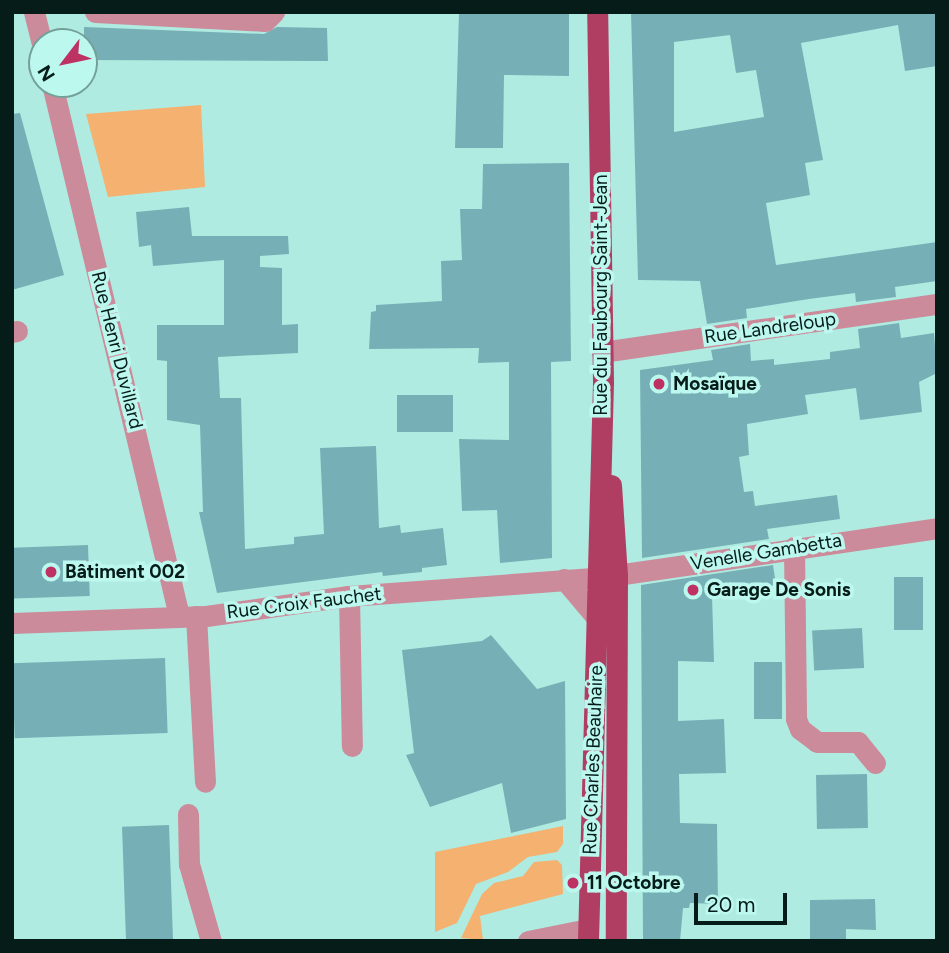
<!DOCTYPE html>
<html>
<head>
<meta charset="utf-8">
<style>
	body { margin:0 }
	#map { position:relative; width:949px; height:953px; overflow:hidden; background:#b0ebe2; font-family:Figtree,sans-serif }
	div>[style] { position:absolute }
	.green>* { inset:0; background:#f4b16f }
	.building>* { inset:0; background:#76b0b6; transform-origin:0 0 }
	.minor>* { height:21px; margin:-10.5px; padding:0 10.5px; transform-origin:10.5px; border-radius:10.5px; background:#cb8b9a }
	.major>* { height:21px; margin:-10.5px; padding:0 10.5px; transform-origin:10.5px; border-radius:10.5px; background:#b03e62 }
	.dots>* { width:19px; height:19px; translate:-50% -50%; box-sizing:border-box; border:4px solid #bdf8ef; border-radius:50% }
	span { translate:-50% -50%; white-space:nowrap; text-align:center; line-height:1.15; -webkit-text-stroke:7px #bdf8ef; paint-order:stroke }
	.street-label { font-size:19px; color:#051c19 }
	.poi-label { font-size:19px; color:#051c19; font-weight:700 }
	.left { translate:0 -50%; text-align:left }
	.frame { position:absolute; inset:0; border:14px solid #051c19; pointer-events:none }
	.north { position:absolute; left:28px; top:28px; width:70px; height:70px; box-sizing:border-box; background:#bdf8ef; border:2px solid #73a099; border-radius:50%; rotate:238deg; font-size:19px; font-weight:700; line-height:28px; text-align:center; color:#051c19 }
	.north::after { content:''; display:block; margin:auto; width:24px; height:32px; background:#be3163; clip-path:polygon(50% 0,100% 100%,50% 72%,0 100%) }
	.scale { position:absolute; left:694px; top:893px; width:93px; height:32px; box-sizing:border-box; border:4px solid #051c19; border-top:0; padding-left:9px; font-size:21px; line-height:24px; white-space:nowrap; color:#051c19; -webkit-text-stroke:5px #bdf8ef; paint-order:stroke }
</style>
</head>
<body>
<div id="map">
	<div class="green">
		<div style="clip-path:polygon(201px 105px,205px 187px,108px 197px,86px 114px)"></div>
		<div style="clip-path:polygon(563px 826px,563px 844px,557px 852px,528px 857px,508px 872px,476px 884px,457px 923px,435px 932px,435px 852px)"></div>
		<div style="clip-path:polygon(557px 860px,562px 865px,563px 894px,480px 916px,483px 940px,461px 938px,482px 894px,494px 883px,523px 876px,534px 862px)"></div>
	</div>
	<div class="building">
		<div style="clip-path:polygon(459px 12px,569px 12px,569px 76px,504px 75px,503px 148px,455px 148px)"></div>
		<div style="clip-path:polygon(evenodd,631px 12px,937px 12px,937px 66px,905px 71px,898px 25px,801px 43px,823px 160px,805px 163px,810px 195px,766px 203px,776px 265px,937px 242px,937px 281px,895px 287px,896px 297px,856px 302px,855px 293px,809px 299px,746px 309px,747px 318px,707px 324px,700px 281px,638px 280px,631px 12px,730px 35px,736px 73px,756px 70px,764px 117px,674px 132px,674px 42px,730px 35px)"></div>
		<div style="clip-path:polygon(84px 27px,264px 34px,277px 27px,327px 28px,328px 61px,84px 60px)"></div>
		<div style="clip-path:polygon(20px 113px,64px 275px,12px 290px,12px 114px)"></div>
		<div style="clip-path:polygon(569px 163px,571px 361px,551px 362px,552px 558px,500px 563px,497px 510px,462px 511px,459px 439px,509px 440px,509px 362px,478px 363px,479px 348px,369px 349px,371px 312px,376px 311px,376px 305px,442px 301px,441px 261px,462px 260px,460px 209px,482px 209px,483px 164px)"></div>
		<div style="clip-path:polygon(189px 207px,192px 236px,288px 236px,289px 254px,260px 256px,260px 267px,282px 268px,282px 325px,298px 324px,298px 353px,218px 357px,220px 398px,241px 398px,245px 549px,294px 544px,294px 537px,324px 534px,320px 448px,376px 446px,379px 528px,400px 525px,401px 533px,443px 528px,447px 565px,422px 568px,422px 572px,383px 576px,382px 572px,217px 593px,199px 512px,203px 512px,200px 425px,167px 420px,167px 361px,157px 360px,157px 325px,224px 325px,224px 260px,153px 266px,151px 245px,139px 247px,136px 212px)"></div>
		<div style="clip-path:polygon(899px 323px,901px 338px,934px 333px,937px 373px,919px 382px,922px 412px,860px 420px,856px 388px,805px 395px,808px 414px,747px 424px,749px 455px,739px 457px,744px 492px,753px 491px,755px 506px,837px 495px,840px 519px,767px 529px,769px 539px,642px 558px,640px 370px,713px 360px,711px 350px,750px 344px,751px 361px,774px 359px,774px 365px,830px 359px,830px 352px,860px 348px,858px 329px)"></div>
		<div style="left:397px;top:395px;width:56px;height:37px"></div>
		<div style="left:88px;top:545px;width:51px;height:76px;rotate:88deg"></div>
		<div style="clip-path:polygon(773px 565px,776px 585px,712px 595px,714px 662px,678px 661px,678px 721px,724px 719px,726px 773px,679px 774px,680px 823px,717px 824px,718px 904px,690px 903px,689px 908px,683px 908px,680px 941px,643px 941px,641px 585px)"></div>
		<div style="left:923px;top:577px;width:53px;height:29px;rotate:90deg"></div>
		<div style="left:862px;top:628px;width:40px;height:50px;rotate:87deg"></div>
		<div style="clip-path:polygon(491px 635px,537px 689px,565px 681px,566px 819px,511px 833px,502px 783px,430px 807px,406px 755px,414px 753px,402px 650px,482px 641px)"></div>
		<div style="left:165px;top:658px;width:75px;height:153px;rotate:88deg"></div>
		<div style="left:754px;top:662px;width:28px;height:57px"></div>
		<div style="left:867px;top:774px;width:54px;height:51px;rotate:89deg"></div>
		<div style="left:169px;top:825px;width:116px;height:47px;rotate:88deg"></div>
		<div style="clip-path:polygon(875px 899px,876px 930px,846px 929px,846px 941px,810px 941px,810px 900px)"></div>
	</div>
	<div class="minor">
		<div style="left:34px;top:12px;width:34px;rotate:76deg"></div>
		<div style="left:95px;top:12px;width:170px;rotate:3deg"></div>
		<div style="left:265px;top:21px;width:13px;rotate:-45deg"></div>
		<div style="left:52px;top:84px;width:547px;rotate:76.57deg"></div>
		<div style="left:12px;top:332px;width:5px;rotate:-11deg"></div>
		<div style="left:602px;top:352px;width:338px;rotate:-8.2deg"></div>
		<div style="left:794px;top:547px;width:172px;rotate:89.3deg"></div>
		<div style="left:796px;top:719px;width:11px;rotate:68deg"></div>
		<div style="left:800px;top:729px;width:21px;rotate:37deg"></div>
		<div style="left:817px;top:742px;width:41px"></div>
		<div style="left:858px;top:742px;width:27px;rotate:51deg"></div>
		<div style="left:564px;top:579px;width:50px;rotate:49.9deg"></div>
		<div style="left:349px;top:596px;width:150px;rotate:88.9deg"></div>
		<div style="left:196px;top:616px;width:166px;rotate:86.9deg"></div>
		<div style="left:12px;top:623px;width:194px;rotate:-2.1deg"></div>
		<div style="left:206px;top:616px;width:144px;rotate:-8deg"></div>
		<div style="left:349px;top:596px;width:248px;rotate:-4.2deg"></div>
		<div style="left:596px;top:578px;width:345px;rotate:-8.3deg"></div>
		<div style="left:188px;top:814px;width:50px;rotate:88.9deg"></div>
		<div style="left:189px;top:864px;width:80px;rotate:74.1deg"></div>
		<div style="left:528px;top:941px;width:61px;rotate:-11.3deg"></div>
	</div>
	<div class="major">
		<div style="left:611px;top:485px;width:91px;rotate:86.2deg"></div>
		<div style="left:617px;top:576px;width:365px;rotate:90.2deg"></div>
		<div style="left:588px;top:941px;width:559px;rotate:-88.46deg"></div>
		<div style="left:603px;top:382px;width:370px;rotate:-90.9deg"></div>
	</div>
	<div class="dots">
		<div style="left:659px;top:384px;background:#be3163"></div>
		<div style="left:51px;top:572px;background:#be3163"></div>
		<div style="left:693px;top:590px;background:#be3163"></div>
		<div style="left:573px;top:883px;background:#be3163"></div>
	</div>
	<div class="street-label">
		<span style="left:601px;top:295px;rotate:-90deg">Rue du Faubourg Saint-Jean</span>
		<span style="left:770px;top:328px;rotate:-8deg">Rue Landreloup</span>
		<span style="left:117px;top:350px;rotate:76deg">Rue Henri Duvillard</span>
		<span style="left:766px;top:552px;rotate:-9deg">Venelle Gambetta</span>
		<span style="left:304px;top:603px;rotate:-7deg">Rue Croix Fauchet</span>
		<span style="left:593px;top:760px;rotate:-88deg">Rue Charles Beauhaire</span>
	</div>
	<div class="poi-label">
		<span class="left" style="left:673px;top:384px">Mosaïque</span>
		<span class="left" style="left:65px;top:572px">Bâtiment 002</span>
		<span class="left" style="left:707px;top:590px">Garage De Sonis</span>
		<span class="left" style="left:587px;top:883px">11 Octobre</span>
	</div>
	<div class="frame"></div>
	<div class="north">N</div>
	<div class="scale">20 m</div>
</div>
</body>
</html>
